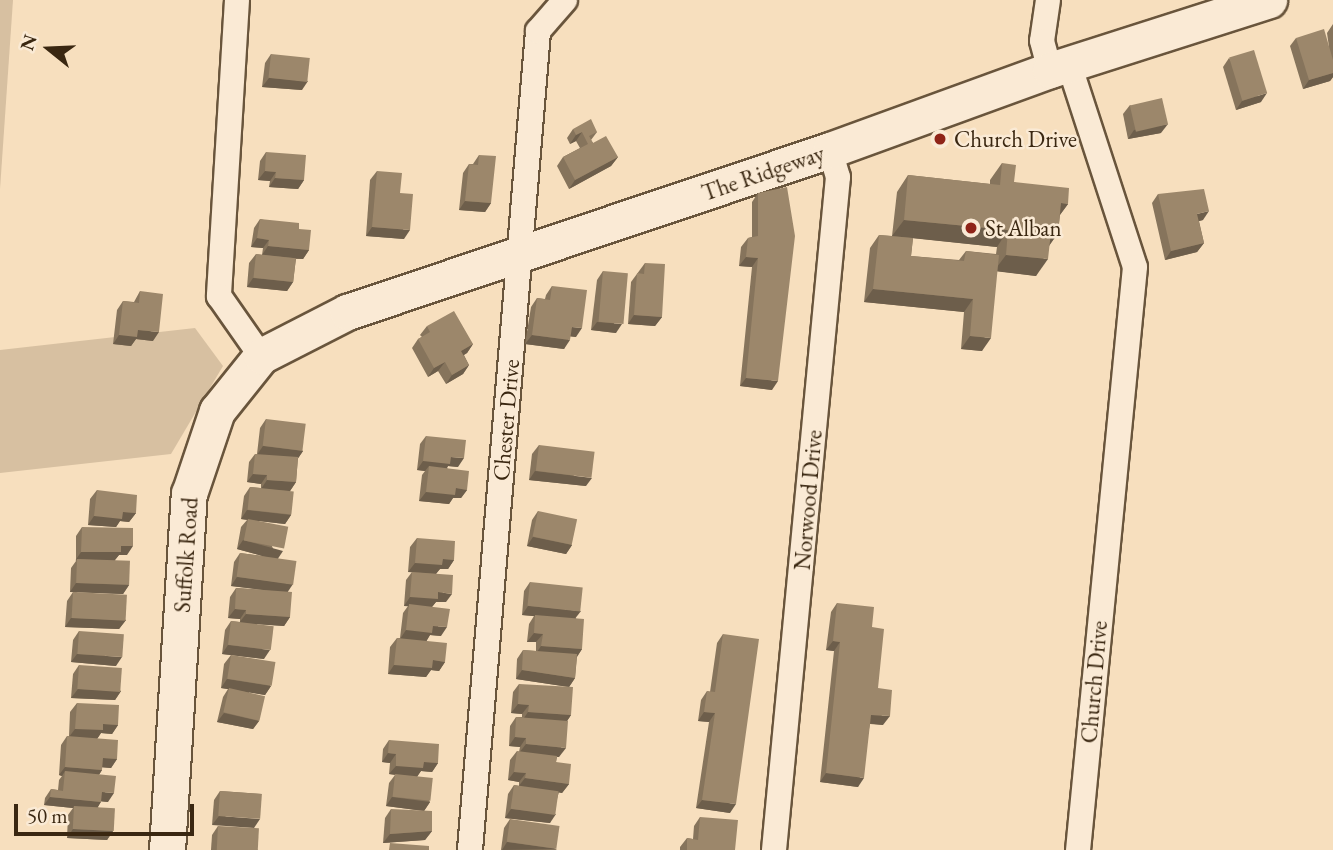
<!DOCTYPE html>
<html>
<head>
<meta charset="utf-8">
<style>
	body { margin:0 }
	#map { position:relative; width:1333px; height:850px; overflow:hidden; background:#f7dfbe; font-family:"EB Garamond",serif }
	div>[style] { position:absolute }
	.green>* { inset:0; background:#d7c0a1 }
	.roads { filter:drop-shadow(2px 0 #69553c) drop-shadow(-2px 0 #69553c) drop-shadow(0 2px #69553c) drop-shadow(0 -2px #69553c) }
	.street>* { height:24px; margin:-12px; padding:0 12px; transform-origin:12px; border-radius:12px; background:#faead5 }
	.secondary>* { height:35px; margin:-17.5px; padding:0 17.5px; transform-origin:17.5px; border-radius:17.5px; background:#faead5 }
	.wall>* { inset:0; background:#86745c }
	.shaded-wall>* { inset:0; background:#6d5e4b }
	.building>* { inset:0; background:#9c876b; transform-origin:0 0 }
	.dots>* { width:19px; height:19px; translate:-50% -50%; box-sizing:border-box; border:4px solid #faead5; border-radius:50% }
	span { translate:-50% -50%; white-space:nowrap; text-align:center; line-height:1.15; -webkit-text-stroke:5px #faead5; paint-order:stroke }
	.poi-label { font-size:23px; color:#3a2711 }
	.left { translate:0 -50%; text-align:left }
	.street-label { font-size:23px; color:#3a2711 }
	.north { position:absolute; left:14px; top:14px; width:70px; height:70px; -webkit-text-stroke:5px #faead5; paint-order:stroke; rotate:288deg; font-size:19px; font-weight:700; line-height:28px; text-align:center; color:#3a2711 }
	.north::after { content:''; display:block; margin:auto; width:24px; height:32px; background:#3a2711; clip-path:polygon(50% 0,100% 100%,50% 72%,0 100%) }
	.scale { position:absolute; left:14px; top:804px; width:180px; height:32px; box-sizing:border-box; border:4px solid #3a2711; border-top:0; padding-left:9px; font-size:21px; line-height:24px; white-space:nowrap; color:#3a2711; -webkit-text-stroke:5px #faead5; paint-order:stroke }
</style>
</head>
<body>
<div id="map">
	<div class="green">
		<div style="clip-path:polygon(0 0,13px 0,0 189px)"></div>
		<div style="clip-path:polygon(195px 328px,223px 366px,171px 454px,0 473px,0 350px)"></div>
	</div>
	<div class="roads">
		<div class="street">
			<div style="left:237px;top:0;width:297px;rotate:93.5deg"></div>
			<div style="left:219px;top:296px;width:73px;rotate:55deg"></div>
			<div style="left:1048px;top:0;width:41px;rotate:98.3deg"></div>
			<div style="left:1042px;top:41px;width:30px;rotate:75deg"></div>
			<div style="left:1069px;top:64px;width:213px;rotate:72deg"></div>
			<div style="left:1135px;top:267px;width:586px;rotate:95.58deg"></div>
			<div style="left:470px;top:850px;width:822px;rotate:-85.25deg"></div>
			<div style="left:538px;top:31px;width:41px;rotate:-48.9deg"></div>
			<div style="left:774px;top:850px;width:676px;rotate:-84.57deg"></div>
			<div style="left:838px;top:177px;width:28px;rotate:-107deg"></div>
		</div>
		<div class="secondary">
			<div style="left:167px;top:850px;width:357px;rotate:-86.5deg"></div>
			<div style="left:189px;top:494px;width:88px;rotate:-71.4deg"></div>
			<div style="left:217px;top:411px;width:70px;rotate:-51.3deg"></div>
			<div style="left:261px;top:356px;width:97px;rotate:-27.1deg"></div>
			<div style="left:347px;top:312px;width:509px;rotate:-18.54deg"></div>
			<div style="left:830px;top:150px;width:234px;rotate:-20deg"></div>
			<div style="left:1050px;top:70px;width:230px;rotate:-17.7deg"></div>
		</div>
	</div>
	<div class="wall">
		<div style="clip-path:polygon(1333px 24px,1333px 77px,1330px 81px,1303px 89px,1290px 46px,1296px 38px,1329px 47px,1327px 33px)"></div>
		<div style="clip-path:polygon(271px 54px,302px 90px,262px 87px,265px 63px)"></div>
		<div style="clip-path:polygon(1229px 58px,1261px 102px,1236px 110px,1223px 67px)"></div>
		<div style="clip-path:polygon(1130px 105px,1161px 133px,1128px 139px,1123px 114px)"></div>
		<div style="clip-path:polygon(573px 129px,597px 132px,591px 140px,593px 143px,618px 157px,611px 166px,569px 189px,557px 166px,563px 157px,580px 148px,576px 141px,570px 144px,567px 138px)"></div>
		<div style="clip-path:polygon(266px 152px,304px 180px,298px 189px,269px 187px,270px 181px,258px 180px,260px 161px)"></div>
		<div style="clip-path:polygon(479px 155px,491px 203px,485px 212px,459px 210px,463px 173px,469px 164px,473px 164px)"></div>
		<div style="clip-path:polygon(evenodd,1002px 163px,1014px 182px,1068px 204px,1060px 215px,1058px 233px,1049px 246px,1036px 276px,997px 271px,982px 351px,961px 349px,964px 312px,864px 302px,870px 248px,879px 235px,892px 236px,897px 192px,908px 175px,990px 184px,990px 180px,1002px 163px,913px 238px,997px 247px,996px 254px,966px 251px,959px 260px,911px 256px,913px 238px)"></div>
		<div style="clip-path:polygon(377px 171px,400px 193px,404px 239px,366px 236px,370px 180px)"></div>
		<div style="clip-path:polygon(758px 193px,772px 390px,740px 386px,752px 267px,739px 266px,741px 247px,748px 238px,752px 237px,752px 202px)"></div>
		<div style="clip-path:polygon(1158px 194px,1203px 220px,1199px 221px,1204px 243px,1197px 252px,1165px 260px,1152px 203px)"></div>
		<div style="clip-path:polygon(260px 219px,299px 229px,309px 250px,303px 259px,296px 259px,293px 282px,287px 291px,247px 287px,249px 263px,256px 254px,262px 255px,263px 248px,251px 247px,254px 228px)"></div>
		<div style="clip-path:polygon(645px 263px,662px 317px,655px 326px,628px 324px,631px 282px)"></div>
		<div style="clip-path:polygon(603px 271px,616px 333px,591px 330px,597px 280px)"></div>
		<div style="clip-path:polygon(552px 286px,576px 337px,570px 336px,564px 349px,525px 344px,531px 307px,537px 298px,545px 299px,546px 295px)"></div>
		<div style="clip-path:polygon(140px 291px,153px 341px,136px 339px,131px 346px,113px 344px,117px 310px,123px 301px,134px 302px)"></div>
		<div style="clip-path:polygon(427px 326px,473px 344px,467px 353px,464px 355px,469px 365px,463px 374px,446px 384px,438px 371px,428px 377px,412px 348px,418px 339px,422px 337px,420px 335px)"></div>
		<div style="clip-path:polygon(266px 419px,303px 451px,298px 458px,296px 482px,290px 491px,291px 515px,285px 524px,259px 521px,278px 558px,288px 592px,290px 617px,284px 626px,257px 624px,264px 659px,222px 654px,225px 630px,231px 621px,240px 622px,240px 619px,228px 618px,230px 597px,236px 588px,265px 590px,231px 586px,234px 562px,240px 553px,263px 556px,237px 549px,241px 527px,247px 520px,241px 519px,244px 496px,250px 487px,261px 488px,261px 484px,247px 482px,249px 462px,255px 454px,257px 454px,260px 428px)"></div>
		<div style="clip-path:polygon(426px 436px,458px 467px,448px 466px,447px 468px,467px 490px,461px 498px,453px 498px,449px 504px,419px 501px,422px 475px,425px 471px,417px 470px,420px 444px)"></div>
		<div style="clip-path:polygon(539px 445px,586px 486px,529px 480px,532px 454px)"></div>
		<div style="clip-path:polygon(97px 490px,136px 513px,129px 522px,120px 521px,116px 527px,88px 525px,90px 499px)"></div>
		<div style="clip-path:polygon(538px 511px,572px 545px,566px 554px,527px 546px,532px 520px)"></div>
		<div style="clip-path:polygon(82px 527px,127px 555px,119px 555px,115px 560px,129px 585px,123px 594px,76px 592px,126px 620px,119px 629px,65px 627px,67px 601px,73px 592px,70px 592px,71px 568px,76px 561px,76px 536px)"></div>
		<div style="clip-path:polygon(417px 538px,454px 560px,448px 569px,440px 569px,436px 573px,446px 602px,436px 602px,432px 607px,441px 636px,430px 635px,426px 641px,445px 662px,439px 671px,431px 670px,426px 677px,388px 674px,390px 647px,397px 638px,400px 638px,403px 613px,408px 606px,404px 606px,406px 580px,412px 572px,408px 572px,410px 547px)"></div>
		<div style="clip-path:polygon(530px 582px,576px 618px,582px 649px,577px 657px,575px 678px,569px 687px,516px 679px,517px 659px,523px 650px,536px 651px,536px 642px,527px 642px,529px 624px,534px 616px,522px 615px,524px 591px)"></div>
		<div style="clip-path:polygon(837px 603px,872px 627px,878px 688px,883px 725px,870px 724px,858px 787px,820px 782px,834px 651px,826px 650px,831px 612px)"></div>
		<div style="clip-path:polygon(79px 631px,116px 666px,71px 662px,73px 640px)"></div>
		<div style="clip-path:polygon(723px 634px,730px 813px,696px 808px,709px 722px,698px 721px,701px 700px,707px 691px,710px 692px,717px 643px)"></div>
		<div style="clip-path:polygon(231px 655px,271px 686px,265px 695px,249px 692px,259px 721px,253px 729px,217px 722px,223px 697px,228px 689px,221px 688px,224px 664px)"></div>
		<div style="clip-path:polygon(79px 665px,121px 691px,115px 700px,71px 698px,73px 674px)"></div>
		<div style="clip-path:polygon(519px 684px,571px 715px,567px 721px,559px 757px,557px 757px,556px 762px,569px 784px,562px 793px,559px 792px,550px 823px,505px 818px,508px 794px,514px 785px,519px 786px,519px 782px,508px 780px,510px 760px,517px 751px,519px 752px,520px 747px,509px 746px,510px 726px,516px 717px,522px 717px,522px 714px,511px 713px,513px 692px)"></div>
		<div style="clip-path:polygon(77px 703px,118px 725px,112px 734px,101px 733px,97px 739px,117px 759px,111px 768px,102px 767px,102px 770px,99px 775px,108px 802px,101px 801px,98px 807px,113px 831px,107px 840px,67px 838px,68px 815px,73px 808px,44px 805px,45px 798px,51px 789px,58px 790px,59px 780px,62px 776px,59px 775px,61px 745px,67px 736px,69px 736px,70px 712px)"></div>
		<div style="clip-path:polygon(389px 740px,438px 763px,432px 772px,421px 771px,417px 776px,430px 802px,424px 811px,386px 806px,389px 783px,395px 775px,389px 774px,390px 763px,382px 762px,383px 749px)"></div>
		<div style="clip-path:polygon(220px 791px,262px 794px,212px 825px,214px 800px)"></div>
		<div style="clip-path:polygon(391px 809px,432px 831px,425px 840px,383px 843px,385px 818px)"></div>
		<div style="clip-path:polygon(700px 817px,735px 850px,680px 850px,680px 847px,687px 838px,693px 839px,694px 826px)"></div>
		<div style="clip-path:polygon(510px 819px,557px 850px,501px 850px,504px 828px)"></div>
		<div style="clip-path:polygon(218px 826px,258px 850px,211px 850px,212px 835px)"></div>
	</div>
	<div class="shaded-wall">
		<div style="clip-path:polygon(1333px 73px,1333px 77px,1330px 81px,1303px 89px,1309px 80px)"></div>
		<div style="clip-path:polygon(269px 78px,308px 81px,302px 90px,262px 87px)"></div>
		<div style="clip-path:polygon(1267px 93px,1261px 102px,1236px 110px,1242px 101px)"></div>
		<div style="clip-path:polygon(1168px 124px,1161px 133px,1128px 139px,1134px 130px)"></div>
		<div style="clip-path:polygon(582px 132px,576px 141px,570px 144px,576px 135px)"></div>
		<div style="clip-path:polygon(618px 157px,611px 166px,569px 189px,575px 180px)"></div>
		<div style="clip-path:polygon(265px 171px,276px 172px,270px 181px,258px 180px)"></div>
		<div style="clip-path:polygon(275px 178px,304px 180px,298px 189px,269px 187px)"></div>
		<div style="clip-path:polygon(465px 201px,491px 203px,485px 212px,459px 210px)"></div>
		<div style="clip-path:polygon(1061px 203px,1068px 204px,1056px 220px)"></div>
		<div style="clip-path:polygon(1209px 211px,1203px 220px,1191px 223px,1197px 214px)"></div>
		<div style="clip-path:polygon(904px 220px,1008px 230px,997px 247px,892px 236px)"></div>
		<div style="clip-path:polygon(372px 227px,410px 230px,404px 239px,366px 236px)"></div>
		<div style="clip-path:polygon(1051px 232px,1058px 233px,1046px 250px)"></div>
		<div style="clip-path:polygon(257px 238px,269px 240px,263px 248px,251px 247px)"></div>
		<div style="clip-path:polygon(1204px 243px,1197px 252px,1165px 260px,1171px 251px)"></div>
		<div style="clip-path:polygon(268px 246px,309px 250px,303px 259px,262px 255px)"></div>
		<div style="clip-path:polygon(1006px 255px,1048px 259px,1036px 276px,994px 271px)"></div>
		<div style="clip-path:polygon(746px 257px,758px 258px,752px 267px,739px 266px)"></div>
		<div style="clip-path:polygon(253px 278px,293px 282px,287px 291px,247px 287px)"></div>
		<div style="clip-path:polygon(873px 289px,973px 299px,964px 312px,864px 302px)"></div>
		<div style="clip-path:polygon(634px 315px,662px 317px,655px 326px,628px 324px)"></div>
		<div style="clip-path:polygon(597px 322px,622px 324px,616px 333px,591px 330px)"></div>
		<div style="clip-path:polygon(572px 327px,582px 328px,576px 337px,566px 336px)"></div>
		<div style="clip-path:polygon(138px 330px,159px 332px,153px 341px,136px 339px,131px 346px,113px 344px,119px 335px)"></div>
		<div style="clip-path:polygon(532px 335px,570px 340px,564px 349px,525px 344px)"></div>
		<div style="clip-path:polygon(970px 336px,991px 338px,982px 351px,961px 349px)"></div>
		<div style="clip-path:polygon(473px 344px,467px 353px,455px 360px,461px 351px)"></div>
		<div style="clip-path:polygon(445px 362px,438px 371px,428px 377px,434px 368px)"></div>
		<div style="clip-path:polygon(469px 365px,463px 374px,446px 384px,452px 375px)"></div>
		<div style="clip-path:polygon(746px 378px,778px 381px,772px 390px,740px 386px)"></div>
		<div style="clip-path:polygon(263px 446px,303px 451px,297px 460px,257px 455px)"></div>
		<div style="clip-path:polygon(451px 457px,464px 458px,458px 467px,448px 466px,444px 473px,429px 466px,425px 471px,417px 470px,423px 461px)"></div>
		<div style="clip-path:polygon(535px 471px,592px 478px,586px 486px,529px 480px)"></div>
		<div style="clip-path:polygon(253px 474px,267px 475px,261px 484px,247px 482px)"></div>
		<div style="clip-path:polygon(267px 480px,296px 482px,290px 491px,261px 489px)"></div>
		<div style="clip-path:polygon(456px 488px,467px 490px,461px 498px,453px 498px,449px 504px,419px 501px,426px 492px)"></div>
		<div style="clip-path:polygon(247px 510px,291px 515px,285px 524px,241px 519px)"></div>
		<div style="clip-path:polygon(123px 512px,136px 513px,129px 522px,120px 521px,116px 527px,88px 525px,94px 516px)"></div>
		<div style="clip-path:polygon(533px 537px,572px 545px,566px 554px,527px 546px)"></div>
		<div style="clip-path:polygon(243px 540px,283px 551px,277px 560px,237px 549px)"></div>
		<div style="clip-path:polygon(121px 546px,133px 546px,127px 555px,119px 555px,114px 561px,77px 559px,75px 561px,81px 552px)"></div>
		<div style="clip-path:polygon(443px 559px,454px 560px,448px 569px,440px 569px,436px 574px,408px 572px,415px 563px)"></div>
		<div style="clip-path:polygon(237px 577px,293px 584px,287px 593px,231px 586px)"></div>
		<div style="clip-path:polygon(76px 583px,129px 585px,123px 594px,70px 592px)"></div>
		<div style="clip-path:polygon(438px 592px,452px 594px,446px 602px,436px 602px,431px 608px,404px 606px,410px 597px)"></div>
		<div style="clip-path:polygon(528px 606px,581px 611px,574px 620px,522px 615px)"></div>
		<div style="clip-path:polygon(235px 609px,246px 610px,240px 619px,228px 618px)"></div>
		<div style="clip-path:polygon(246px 614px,290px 617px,284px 626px,239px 623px)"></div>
		<div style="clip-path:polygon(71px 618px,126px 620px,119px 629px,65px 627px)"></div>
		<div style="clip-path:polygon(433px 626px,447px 627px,441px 636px,430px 635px,426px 642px,400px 639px,406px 630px)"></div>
		<div style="clip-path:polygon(534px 633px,543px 634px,536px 642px,527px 642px)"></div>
		<div style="clip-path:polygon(833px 641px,840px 642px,834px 651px,826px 650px)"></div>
		<div style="clip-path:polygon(228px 645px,270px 650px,264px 659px,222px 654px)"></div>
		<div style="clip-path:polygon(541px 646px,582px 649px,576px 658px,535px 655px)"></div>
		<div style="clip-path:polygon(77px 654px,122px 657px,116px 666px,71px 662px)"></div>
		<div style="clip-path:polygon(433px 660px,445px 662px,439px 671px,431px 670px,426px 677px,388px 674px,394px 665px)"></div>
		<div style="clip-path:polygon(522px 670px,575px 678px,569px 687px,516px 679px)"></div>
		<div style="clip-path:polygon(227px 679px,271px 686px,265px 695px,221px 688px)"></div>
		<div style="clip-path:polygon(78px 689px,121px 691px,115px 700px,71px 698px)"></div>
		<div style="clip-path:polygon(518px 704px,529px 705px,522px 714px,511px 713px)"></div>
		<div style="clip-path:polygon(528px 712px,571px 715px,565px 724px,522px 721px)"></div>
		<div style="clip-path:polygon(704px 712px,715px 713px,709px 722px,698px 721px)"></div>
		<div style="clip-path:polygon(224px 713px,259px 721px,253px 729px,217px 722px)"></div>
		<div style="clip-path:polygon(871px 715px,890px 716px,883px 725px,865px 723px)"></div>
		<div style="clip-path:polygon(103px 724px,118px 725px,112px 734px,101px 733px,97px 739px,69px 737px,75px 729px)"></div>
		<div style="clip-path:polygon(515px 737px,526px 738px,520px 747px,509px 746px)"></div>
		<div style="clip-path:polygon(526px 744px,566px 748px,559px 757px,519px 753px)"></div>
		<div style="clip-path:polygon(388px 753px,396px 754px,390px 763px,382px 762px)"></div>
		<div style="clip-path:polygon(103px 758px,117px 759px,111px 768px,97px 767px)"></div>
		<div style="clip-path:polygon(424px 762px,438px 763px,432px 772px,421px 771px,417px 777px,389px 774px,396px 766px)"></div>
		<div style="clip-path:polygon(65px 767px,102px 770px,96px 779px,65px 771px,62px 776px,59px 775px)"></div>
		<div style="clip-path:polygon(514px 772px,526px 773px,519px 782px,508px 780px)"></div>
		<div style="clip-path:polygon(826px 773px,864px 778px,858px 787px,820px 782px)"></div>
		<div style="clip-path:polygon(525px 778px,569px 784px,562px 793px,518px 787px)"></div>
		<div style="clip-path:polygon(102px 792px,114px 793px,108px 802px,96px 801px)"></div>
		<div style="clip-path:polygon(50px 797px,101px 802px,95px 811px,74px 806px,73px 808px,44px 805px)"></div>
		<div style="clip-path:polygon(392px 797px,430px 802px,424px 811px,386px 806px)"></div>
		<div style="clip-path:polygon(702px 800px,736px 804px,730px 813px,696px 808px)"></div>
		<div style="clip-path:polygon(511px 809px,556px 814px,550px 823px,505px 818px)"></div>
		<div style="clip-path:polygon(219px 816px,260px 819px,254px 828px,212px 825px)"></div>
		<div style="clip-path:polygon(73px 829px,113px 831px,107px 840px,67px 838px)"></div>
		<div style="clip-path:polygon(432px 831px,425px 840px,383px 843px,390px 834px)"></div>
		<div style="clip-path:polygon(507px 842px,557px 849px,502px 850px)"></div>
	</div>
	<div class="building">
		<div style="clip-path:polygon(1324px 29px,1333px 60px,1333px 73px,1309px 80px,1296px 38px)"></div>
		<div style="left:1254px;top:50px;width:45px;height:26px;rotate:73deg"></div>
		<div style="left:271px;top:54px;width:39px;height:24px;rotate:6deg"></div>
		<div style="left:1162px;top:98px;width:27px;height:33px;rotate:77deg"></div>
		<div style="clip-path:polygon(591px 119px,597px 132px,589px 136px,593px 143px,606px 136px,618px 157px,575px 180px,563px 157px,588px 144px,582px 132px,576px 135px,573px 129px)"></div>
		<div style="clip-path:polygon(266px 152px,306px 155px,304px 180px,275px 178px,276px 172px,265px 171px)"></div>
		<div style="clip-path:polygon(479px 155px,496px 156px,491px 203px,465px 201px,469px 164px,478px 165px)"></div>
		<div style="clip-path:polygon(1002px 163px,1016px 165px,1014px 182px,1069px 188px,1068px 204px,1061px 203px,1058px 233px,1051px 232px,1048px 259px,1006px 255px,1008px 230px,904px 220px,908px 175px,1000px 185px)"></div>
		<div style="clip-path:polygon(377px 171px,402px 173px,400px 193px,413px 194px,410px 230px,372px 227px)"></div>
		<div style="clip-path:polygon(787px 187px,795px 236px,778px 381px,746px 378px,758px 258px,746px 257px,748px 238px,758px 236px,758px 193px)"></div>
		<div style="clip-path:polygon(1204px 189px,1209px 211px,1197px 214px,1204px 243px,1171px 251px,1158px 194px)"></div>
		<div style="clip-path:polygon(260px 219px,299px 223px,299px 229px,311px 230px,309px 250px,268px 246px,269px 240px,257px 238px)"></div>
		<div style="clip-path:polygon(879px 235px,913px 238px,911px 256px,964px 261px,966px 251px,999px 255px,991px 338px,970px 336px,973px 299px,873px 289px)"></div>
		<div style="left:256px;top:254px;width:40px;height:24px;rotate:6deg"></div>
		<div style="clip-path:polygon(645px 263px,665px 264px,662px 317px,634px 315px,637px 273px,644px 274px)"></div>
		<div style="left:603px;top:271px;width:25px;height:51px;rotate:5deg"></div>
		<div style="clip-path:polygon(552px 286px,587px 290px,582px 328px,572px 327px,570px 340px,532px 335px,537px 298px,550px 300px)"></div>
		<div style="clip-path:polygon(140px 291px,163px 294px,159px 332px,138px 330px,137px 337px,119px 335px,123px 301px,139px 303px)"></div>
		<div style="clip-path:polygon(454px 311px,473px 344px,461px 351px,469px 365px,452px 375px,445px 362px,434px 368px,418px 339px,430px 332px,427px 326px)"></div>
		<div style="left:266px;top:419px;width:40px;height:27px;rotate:7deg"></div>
		<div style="clip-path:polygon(426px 436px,466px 440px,464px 458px,451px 457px,450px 464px,423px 461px)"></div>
		<div style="left:539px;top:445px;width:56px;height:26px;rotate:7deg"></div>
		<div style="clip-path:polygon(255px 454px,298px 457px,296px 482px,267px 480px,267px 475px,253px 474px)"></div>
		<div style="clip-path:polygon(429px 466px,469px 471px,467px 490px,456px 488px,455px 495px,426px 492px)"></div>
		<div style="left:250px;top:487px;width:44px;height:23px;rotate:6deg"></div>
		<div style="clip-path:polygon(97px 490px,137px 495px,136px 513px,123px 512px,122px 519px,94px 516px)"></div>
		<div style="left:538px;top:511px;width:40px;height:26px;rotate:12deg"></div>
		<div style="left:248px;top:519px;width:41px;height:22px;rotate:11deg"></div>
		<div style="clip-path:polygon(82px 527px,133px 528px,133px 546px,121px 546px,121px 552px,81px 552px)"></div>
		<div style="clip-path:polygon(417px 538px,455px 541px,454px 560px,443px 559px,442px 565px,415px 563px)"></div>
		<div style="left:240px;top:553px;width:57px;height:24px;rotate:8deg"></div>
		<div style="left:77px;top:559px;width:53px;height:24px;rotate:2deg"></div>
		<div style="clip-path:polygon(412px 572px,453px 575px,452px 594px,438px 592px,438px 599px,410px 597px)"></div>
		<div style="left:530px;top:582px;width:53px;height:24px;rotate:6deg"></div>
		<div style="clip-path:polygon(236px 588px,292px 592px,290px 617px,246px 614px,246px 610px,235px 609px)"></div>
		<div style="left:73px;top:592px;width:54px;height:26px;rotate:3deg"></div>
		<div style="clip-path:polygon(837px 603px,874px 607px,872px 627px,884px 629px,878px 688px,892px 690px,890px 716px,871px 715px,864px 778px,826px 773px,840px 642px,833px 641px)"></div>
		<div style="clip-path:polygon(409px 604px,450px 609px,447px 627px,433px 626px,432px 633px,406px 630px)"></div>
		<div style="clip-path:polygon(535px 615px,584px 619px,582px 649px,541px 646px,543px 634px,534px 633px)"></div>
		<div style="left:231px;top:621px;width:43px;height:24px;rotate:7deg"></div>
		<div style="left:79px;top:631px;width:45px;height:23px;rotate:4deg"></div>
		<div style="clip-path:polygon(723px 634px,759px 639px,736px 804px,702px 800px,715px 713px,704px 712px,707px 691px,715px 692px)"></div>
		<div style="clip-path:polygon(397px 638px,447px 643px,445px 662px,433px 660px,432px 668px,394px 665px)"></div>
		<div style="clip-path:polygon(523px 650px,577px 654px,575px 678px,522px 670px)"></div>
		<div style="left:231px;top:655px;width:45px;height:24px;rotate:9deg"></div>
		<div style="left:79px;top:665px;width:43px;height:24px;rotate:4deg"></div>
		<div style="clip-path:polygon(519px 684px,573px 687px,571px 715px,528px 712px,529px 705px,518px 704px)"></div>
		<div style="left:229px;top:688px;width:37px;height:25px;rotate:13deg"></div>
		<div style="clip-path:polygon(77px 703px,119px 705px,118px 725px,103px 724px,103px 730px,75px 729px)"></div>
		<div style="clip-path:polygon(516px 717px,568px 721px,566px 748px,526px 744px,526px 738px,515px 737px)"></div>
		<div style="clip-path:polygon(67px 736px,118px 740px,117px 759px,103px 758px,102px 770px,65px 767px)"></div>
		<div style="clip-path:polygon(389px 740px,439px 744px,438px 763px,424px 762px,423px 768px,396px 766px,396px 754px,388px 753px)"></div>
		<div style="clip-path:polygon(517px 751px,557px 756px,556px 762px,571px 764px,569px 784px,525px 778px,526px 773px,514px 772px)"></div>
		<div style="clip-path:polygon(65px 771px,116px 776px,114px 793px,102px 792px,101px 802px,50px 797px,51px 789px,63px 791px)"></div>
		<div style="left:395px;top:774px;width:38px;height:23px;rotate:6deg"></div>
		<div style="left:514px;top:785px;width:45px;height:24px;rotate:8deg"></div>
		<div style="left:220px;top:791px;width:42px;height:25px;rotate:4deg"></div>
		<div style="left:74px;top:806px;width:41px;height:23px;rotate:3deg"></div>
		<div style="clip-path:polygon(391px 809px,432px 811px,432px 831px,390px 834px)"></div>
		<div style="clip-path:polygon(700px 817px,738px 820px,735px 850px,687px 850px,687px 838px,698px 840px)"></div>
		<div style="left:510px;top:819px;width:50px;height:23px;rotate:8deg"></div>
		<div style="left:218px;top:826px;width:41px;height:24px;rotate:3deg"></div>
		<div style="clip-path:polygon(390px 843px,429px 846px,429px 850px,389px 850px)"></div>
	</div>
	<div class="dots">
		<div style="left:940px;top:139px;background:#8f2418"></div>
		<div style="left:971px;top:228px;background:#8f2418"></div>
	</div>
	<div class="poi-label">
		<span class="left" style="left:954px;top:139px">Church Drive</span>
		<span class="left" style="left:985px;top:228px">St Alban</span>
	</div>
	<div class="street-label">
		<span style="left:763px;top:173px;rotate:-19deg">The Ridgeway</span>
		<span style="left:506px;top:420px;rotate:-85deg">Chester Drive</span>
		<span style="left:808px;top:500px;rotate:-85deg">Norwood Drive</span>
		<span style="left:186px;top:555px;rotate:-86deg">Suffolk Road</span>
		<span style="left:1094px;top:682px;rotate:-85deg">Church Drive</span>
	</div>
	<div class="north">N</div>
	<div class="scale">50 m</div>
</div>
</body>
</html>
